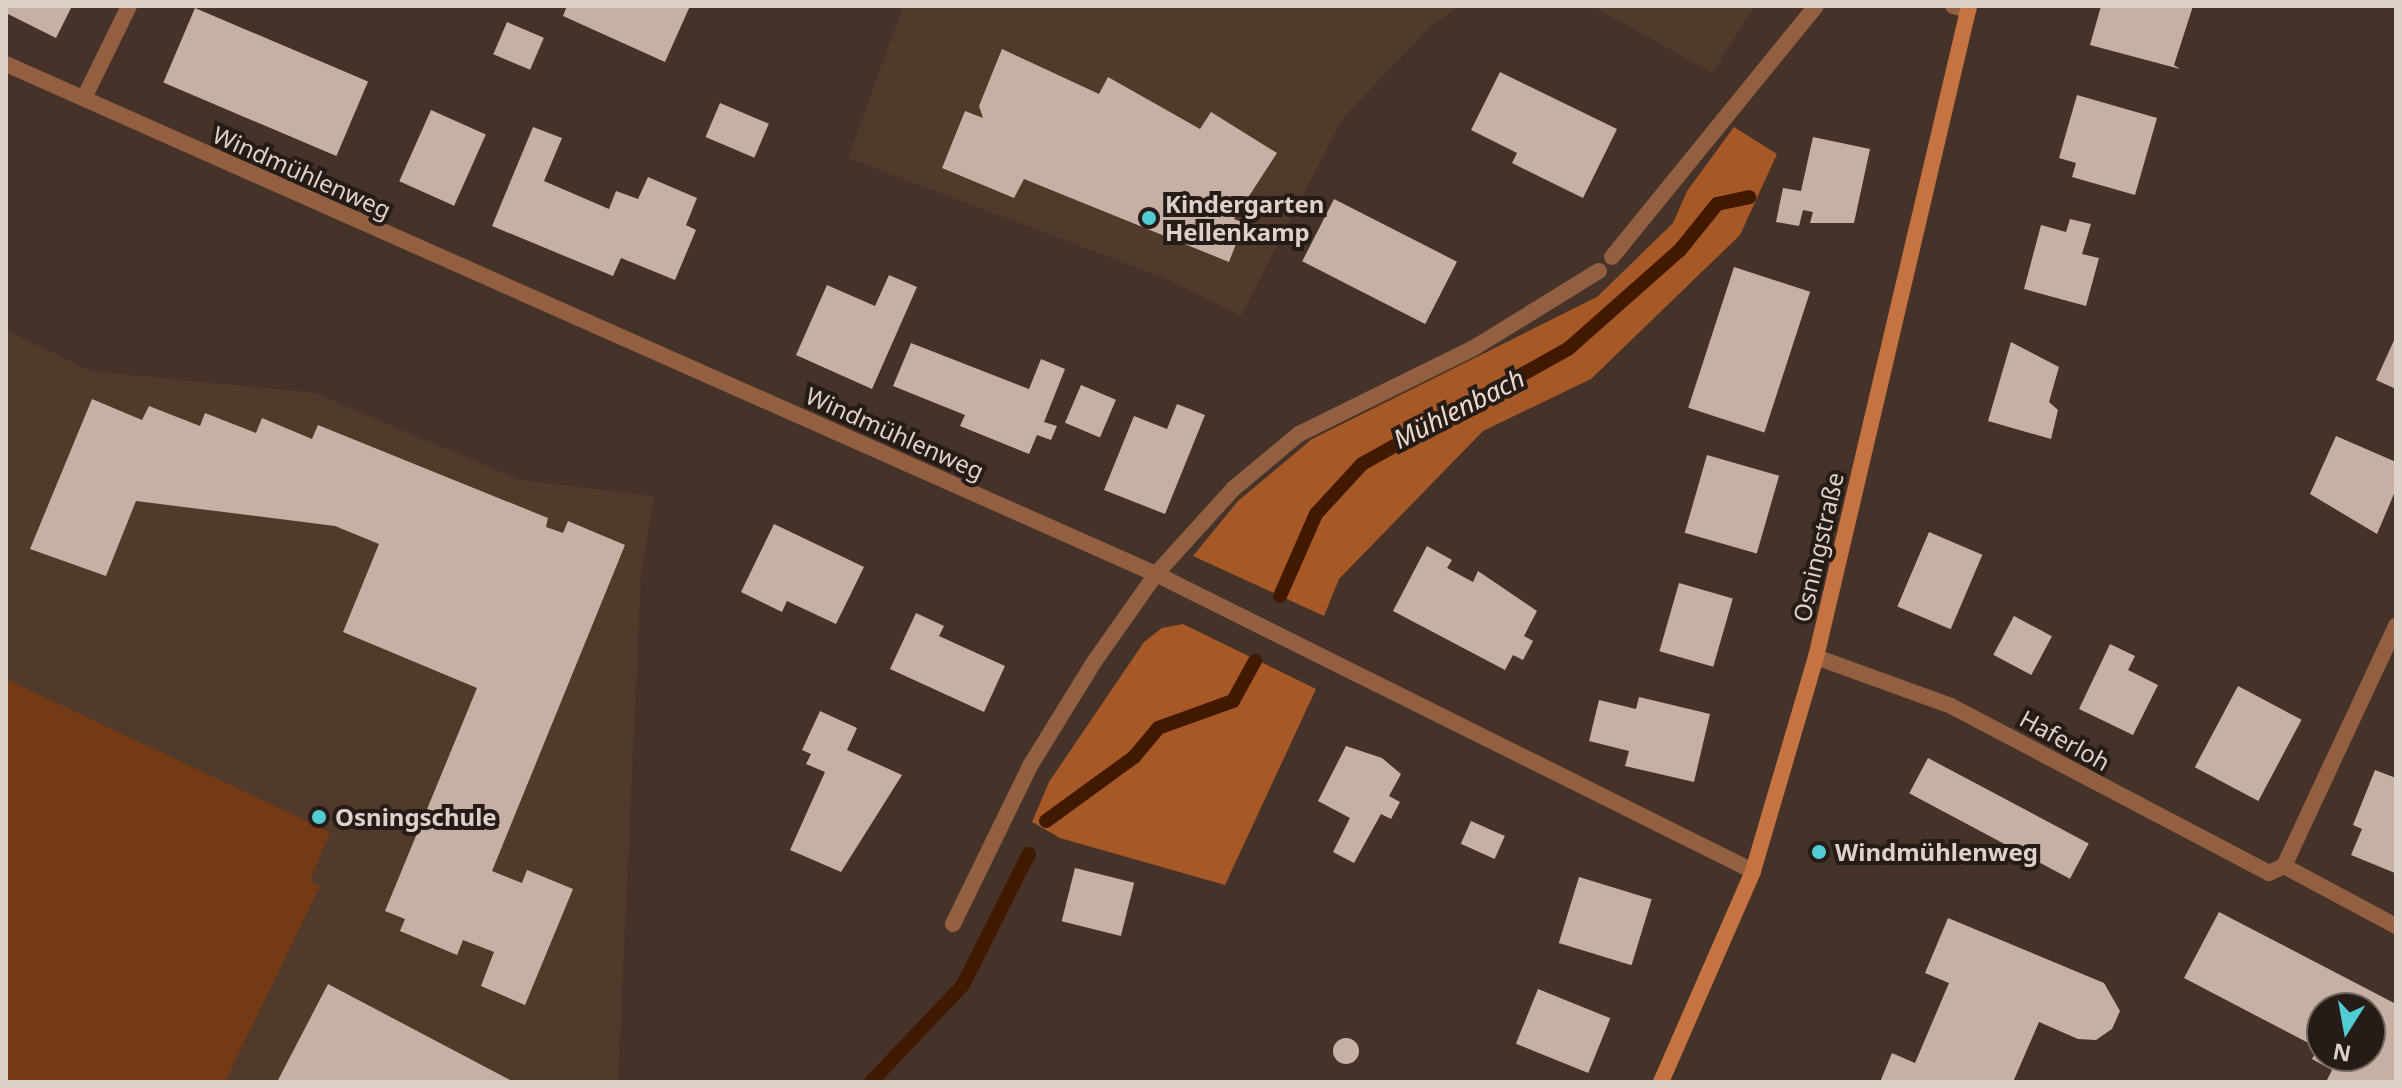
<!DOCTYPE html>
<html>
<head>
<meta charset="utf-8">
<style>
	body { margin:0 }
	#map { position:relative; width:2402px; height:1088px; overflow:hidden; background:#453228; font-family:"Noto Sans",sans-serif }
	div>[style] { position:absolute }
	.built>* { inset:0; background:#51392b }
	.green>* { inset:0; background:#733a14 }
	.forest>* { inset:0; background:#a65826 }
	.stream>* { height:14px; margin:-7px; padding:0 7px; transform-origin:7px; border-radius:7px; background:#411900 }
	.building>* { inset:0; background:#c7b0a3; transform-origin:0 0 }
	.round { border-radius:50% }
	.service>* { height:16px; margin:-8px; padding:0 8px; transform-origin:8px; border-radius:8px; background:#935f41 }
	.minor>* { height:16px; margin:-8px; padding:0 8px; transform-origin:8px; border-radius:8px; background:#935f41 }
	.secondary>* { height:16px; margin:-8px; padding:0 8px; transform-origin:8px; border-radius:8px; background:#c57341 }
	.dots>* { width:22px; height:22px; translate:-50% -50%; box-sizing:border-box; border:4px solid #251c17; border-radius:50% }
	span { translate:-50% -50%; white-space:nowrap; text-align:center; line-height:1.15; -webkit-text-stroke:8px #251c17; paint-order:stroke }
	.street-label { font-size:24px; color:#ddd1ca }
	.poi-label { font-size:24px; color:#ddd1ca; font-weight:700 }
	.left { translate:0 -50%; text-align:left }
	.water-label { font-size:26px; color:#efd8cc; font-style:italic }
	.frame { position:absolute; inset:0; border:8px solid #ddd1ca; pointer-events:none }
	.north { position:absolute; left:2306px; top:992px; width:80px; height:80px; box-sizing:border-box; background:#251c17; border:2px solid #6f645f; border-radius:50%; rotate:191deg; font-size:22px; font-weight:700; line-height:32px; text-align:center; color:#ddd1ca }
	.north::after { content:''; display:block; margin:auto; width:28px; height:36px; background:#51ccd3; clip-path:polygon(50% 0,100% 100%,50% 72%,0 100%) }
</style>
</head>
<body>
<div id="map">
	<div class="built">
		<div style="clip-path:polygon(903px 6px,1460px 6px,1431px 26px,1342px 119px,1241px 316px,1164px 278px,848px 158px)"></div>
		<div style="clip-path:polygon(1592px 6px,1755px 6px,1712px 73px)"></div>
		<div style="clip-path:polygon(6px 330px,90px 371px,315px 393px,520px 480px,654px 496px,641px 575px,618px 1082px,6px 1082px)"></div>
	</div>
	<div class="green">
		<div style="clip-path:polygon(6px 679px,330px 832px,310px 881px,320px 886px,225px 1082px,6px 1082px)"></div>
	</div>
	<div class="forest">
		<div style="clip-path:polygon(1734px 127px,1777px 154px,1740px 235px,1591px 379px,1483px 431px,1339px 579px,1324px 616px,1193px 556px,1238px 501px,1312px 439px,1597px 297px,1673px 223px,1687px 191px)"></div>
		<div style="clip-path:polygon(1183px 624px,1316px 689px,1225px 885px,1060px 838px,1032px 822px,1049px 782px,1144px 642px,1162px 628px)"></div>
	</div>
	<div class="stream">
		<div style="left:1280px;top:596px;width:90px;rotate:-66.3deg"></div>
		<div style="left:1316px;top:514px;width:68px;rotate:-47.4deg"></div>
		<div style="left:1362px;top:464px;width:236px;rotate:-29.2deg"></div>
		<div style="left:1568px;top:349px;width:149px;rotate:-41.5deg"></div>
		<div style="left:1680px;top:250px;width:59px;rotate:-51.2deg"></div>
		<div style="left:1717px;top:204px;width:33px;rotate:-12deg"></div>
		<div style="left:1046px;top:821px;width:109px;rotate:-36deg"></div>
		<div style="left:1134px;top:757px;width:38px;rotate:-50deg"></div>
		<div style="left:1158px;top:728px;width:80px;rotate:-19.8deg"></div>
		<div style="left:1233px;top:701px;width:46px;rotate:-61.2deg"></div>
		<div style="left:871px;top:1082px;width:134px;rotate:-46.5deg"></div>
		<div style="left:963px;top:985px;width:147px;rotate:-63.3deg"></div>
	</div>
	<div class="building">
		<div style="clip-path:polygon(6px 6px,72px 6px,56px 38px,6px 13px)"></div>
		<div style="clip-path:polygon(567px 6px,690px 6px,665px 62px,563px 16px)"></div>
		<div style="clip-path:polygon(2101px 6px,2193px 6px,2174px 65px,2180px 69px,2090px 45px)"></div>
		<div style="left:195px;top:8px;width:188px;height:81px;rotate:23deg"></div>
		<div style="left:507px;top:22px;width:40px;height:35px;rotate:23deg"></div>
		<div style="clip-path:polygon(1002px 49px,1099px 94px,1108px 77px,1200px 129px,1211px 112px,1277px 153px,1234px 219px,1244px 223px,1229px 262px,1024px 179px,1014px 198px,942px 168px,965px 111px,983px 118px,979px 106px)"></div>
		<div style="clip-path:polygon(1500px 72px,1617px 129px,1583px 198px,1512px 163px,1517px 153px,1471px 130px)"></div>
		<div style="clip-path:polygon(2077px 95px,2157px 118px,2135px 195px,2072px 177px,2076px 163px,2059px 158px)"></div>
		<div style="left:720px;top:103px;width:53px;height:37px;rotate:23deg"></div>
		<div style="left:431px;top:110px;width:60px;height:78px;rotate:24deg"></div>
		<div style="clip-path:polygon(533px 127px,562px 138px,544px 181px,609px 209px,616px 191px,638px 199px,648px 177px,697px 198px,686px 225px,696px 230px,675px 280px,621px 258px,613px 276px,492px 226px)"></div>
		<div style="clip-path:polygon(1813px 137px,1870px 149px,1854px 223px,1810px 223px,1813px 212px,1803px 210px,1799px 226px,1776px 222px,1783px 188px,1801px 191px)"></div>
		<div style="left:1334px;top:199px;width:138px;height:70px;rotate:27deg"></div>
		<div style="clip-path:polygon(2070px 219px,2091px 224px,2082px 254px,2099px 258px,2086px 306px,2024px 289px,2041px 225px,2066px 232px)"></div>
		<div style="left:1734px;top:267px;width:80px;height:148px;rotate:18deg"></div>
		<div style="clip-path:polygon(889px 275px,917px 287px,872px 389px,796px 355px,827px 285px,875px 306px)"></div>
		<div style="clip-path:polygon(2396px 336px,2396px 389px,2376px 380px)"></div>
		<div style="clip-path:polygon(2011px 342px,2059px 367px,2049px 402px,2058px 410px,2051px 439px,1988px 421px)"></div>
		<div style="clip-path:polygon(911px 343px,1029px 389px,1041px 359px,1065px 369px,1044px 422px,1057px 426px,1051px 440px,1037px 435px,1029px 454px,960px 426px,965px 415px,893px 386px)"></div>
		<div style="left:1081px;top:385px;width:38px;height:41px;rotate:23deg"></div>
		<div style="clip-path:polygon(92px 399px,142px 420px,149px 406px,200px 426px,205px 413px,256px 433px,262px 418px,312px 439px,318px 425px,548px 518px,546px 527px,563px 533px,568px 521px,625px 545px,492px 871px,522px 883px,527px 870px,573px 889px,525px 1005px,481px 986px,494px 952px,463px 940px,457px 955px,400px 931px,405px 919px,385px 911px,477px 688px,343px 632px,379px 544px,335px 526px,136px 501px,106px 576px,30px 549px)"></div>
		<div style="clip-path:polygon(1177px 404px,1205px 415px,1165px 514px,1104px 490px,1134px 416px,1167px 429px)"></div>
		<div style="clip-path:polygon(2336px 436px,2396px 462px,2396px 489px,2377px 534px,2310px 494px)"></div>
		<div style="left:1707px;top:455px;width:75px;height:81px;rotate:16deg"></div>
		<div style="clip-path:polygon(774px 524px,864px 567px,836px 624px,787px 601px,782px 612px,741px 592px)"></div>
		<div style="left:1929px;top:532px;width:58px;height:81px;rotate:23deg"></div>
		<div style="clip-path:polygon(1427px 546px,1452px 560px,1447px 568px,1473px 582px,1478px 571px,1537px 611px,1524px 636px,1533px 641px,1523px 660px,1513px 655px,1505px 670px,1393px 611px)"></div>
		<div style="left:1679px;top:583px;width:56px;height:71px;rotate:16deg"></div>
		<div style="clip-path:polygon(916px 613px,944px 626px,939px 636px,1005px 666px,984px 712px,890px 669px)"></div>
		<div style="left:2014px;top:616px;width:43px;height:44px;rotate:28deg"></div>
		<div style="clip-path:polygon(2110px 644px,2135px 656px,2128px 670px,2158px 685px,2133px 735px,2079px 709px)"></div>
		<div style="left:2238px;top:686px;width:72px;height:92px;rotate:28deg"></div>
		<div style="clip-path:polygon(1639px 697px,1710px 714px,1694px 782px,1625px 766px,1629px 751px,1589px 741px,1599px 700px,1636px 709px)"></div>
		<div style="clip-path:polygon(820px 711px,857px 728px,847px 750px,902px 775px,841px 872px,790px 850px,825px 772px,806px 764px,811px 754px,802px 750px)"></div>
		<div style="clip-path:polygon(1346px 746px,1382px 758px,1401px 774px,1389px 796px,1400px 802px,1391px 819px,1381px 814px,1354px 863px,1333px 852px,1350px 818px,1318px 801px)"></div>
		<div style="left:1928px;top:758px;width:182px;height:40px;rotate:28deg"></div>
		<div style="clip-path:polygon(2375px 770px,2396px 778px,2395px 873px,2351px 855px,2362px 829px,2353px 825px)"></div>
		<div style="left:1471px;top:821px;width:37px;height:25px;rotate:24deg"></div>
		<div style="left:1075px;top:868px;width:61px;height:55px;rotate:14deg"></div>
		<div style="left:1579px;top:877px;width:76px;height:69px;rotate:17deg"></div>
		<div style="clip-path:polygon(evenodd,2219px 912px,2396px 1004px,2396px 1082px,2326px 1082px,2332px 1070px,2312px 1059px,2318px 1048px,2184px 978px,2219px 912px,2322px 1008px,2370px 1008px,2370px 1056px,2322px 1056px,2322px 1008px)"></div>
		<div style="clip-path:polygon(1948px 918px,2104px 983px,2120px 1011px,2112px 1029px,2096px 1040px,2078px 1039px,2039px 1022px,2013px 1082px,1880px 1082px,1892px 1053px,1915px 1063px,1949px 983px,1925px 973px)"></div>
		<div style="clip-path:polygon(328px 984px,510px 1080px,509px 1082px,277px 1082px)"></div>
		<div style="left:1538px;top:989px;width:78px;height:59px;rotate:22deg"></div>
		<div class="round" style="left:1333px;top:1038px;width:26px;height:26px"></div>
	</div>
	<div class="service">
		<div style="left:1612px;top:257px;width:323px;rotate:-50.9deg"></div>
		<div style="left:2284px;top:866px;width:127px;rotate:28.2deg"></div>
		<div style="left:953px;top:924px;width:176px;rotate:-64deg"></div>
		<div style="left:1030px;top:766px;width:122px;rotate:-58.4deg"></div>
		<div style="left:1094px;top:662px;width:108px;rotate:-54.8deg"></div>
		<div style="left:1156px;top:574px;width:115px;rotate:-47.8deg"></div>
		<div style="left:1233px;top:489px;width:86px;rotate:-39.8deg"></div>
		<div style="left:1299px;top:434px;width:193px;rotate:-26.2deg"></div>
		<div style="left:1472px;top:349px;width:149px;rotate:-31.6deg"></div>
	</div>
	<div class="minor">
		<div style="left:1953px;top:6px;width:16px;rotate:15deg"></div>
		<div style="left:6px;top:64px;width:1258px;rotate:23.92deg"></div>
		<div style="left:1156px;top:574px;width:667px;rotate:26.45deg"></div>
		<div style="left:84px;top:98px;width:102px;rotate:-63.9deg"></div>
		<div style="left:1816px;top:657px;width:144px;rotate:19.9deg"></div>
		<div style="left:1951px;top:706px;width:359px;rotate:27.7deg"></div>
		<div style="left:2269px;top:873px;width:17px;rotate:-25deg"></div>
		<div style="left:2284px;top:866px;width:265px;rotate:-65deg"></div>
	</div>
	<div class="secondary">
		<div style="left:1661px;top:1082px;width:230px;rotate:-66.4deg"></div>
		<div style="left:1753px;top:871px;width:223px;rotate:-73.6deg"></div>
		<div style="left:1816px;top:657px;width:669px;rotate:-76.77deg"></div>
	</div>
	<div class="dots">
		<div style="left:1149px;top:218px;background:#51ccd3"></div>
		<div style="left:319px;top:817px;background:#51ccd3"></div>
		<div style="left:1819px;top:852px;background:#51ccd3"></div>
	</div>
	<div class="street-label">
		<span style="left:302px;top:172px;rotate:24deg">Windmühlenweg</span>
		<span style="left:895px;top:433px;rotate:24deg">Windmühlenweg</span>
		<span style="left:1818px;top:547px;rotate:-77deg">Osningstraße</span>
		<span style="left:2065px;top:740px;rotate:29deg">Haferloh</span>
	</div>
	<div class="poi-label">
		<span class="left" style="left:1165px;top:218px">Kindergarten<br>Hellenkamp</span>
		<span class="left" style="left:335px;top:817px">Osningschule</span>
		<span class="left" style="left:1835px;top:852px">Windmühlenweg</span>
	</div>
	<div class="water-label">
		<span style="left:1459px;top:409px;rotate:-27deg">Mühlenbach</span>
	</div>
	<div class="frame"></div>
	<div class="north">N</div>
</div>
</body>
</html>
